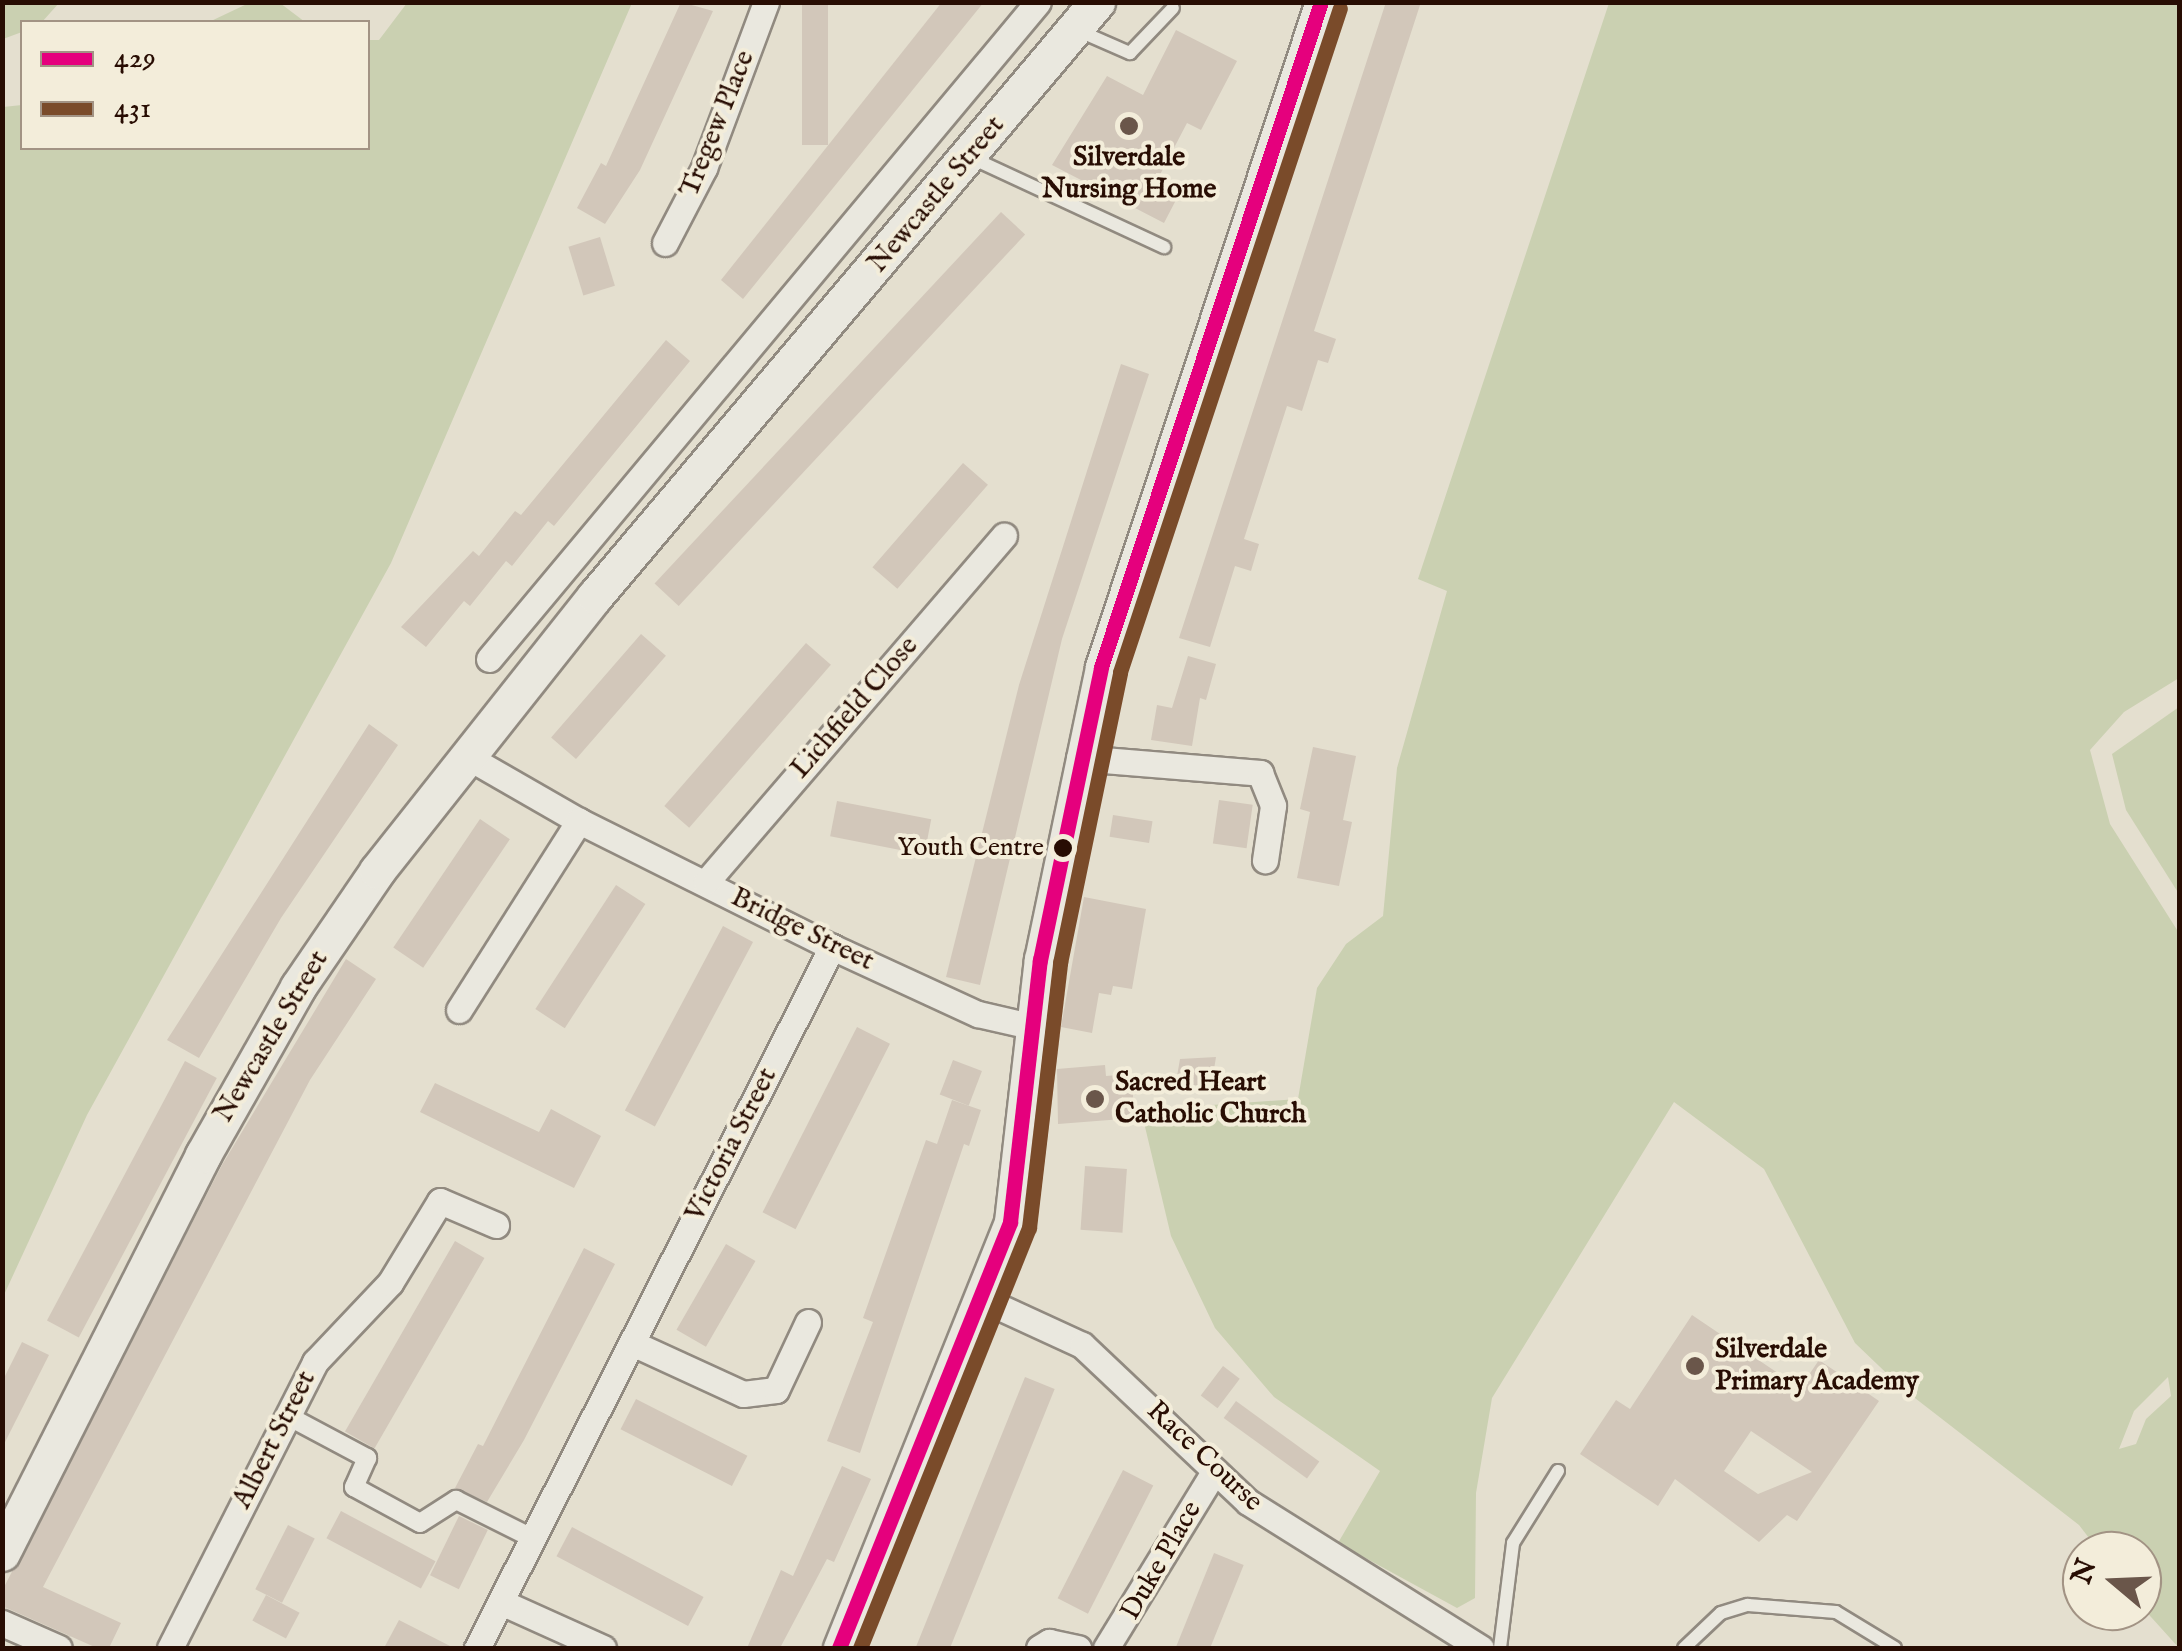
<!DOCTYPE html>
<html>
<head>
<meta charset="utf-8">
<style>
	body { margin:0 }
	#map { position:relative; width:2182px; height:1651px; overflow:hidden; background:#e4dfcf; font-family:"IM FELL English",serif }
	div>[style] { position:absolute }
	.green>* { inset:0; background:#cad0b1 }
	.building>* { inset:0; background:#d2c7ba; transform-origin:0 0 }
	.roads { filter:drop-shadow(2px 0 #918a80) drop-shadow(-2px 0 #918a80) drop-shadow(0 2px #918a80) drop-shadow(0 -2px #918a80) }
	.service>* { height:12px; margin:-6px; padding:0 6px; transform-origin:6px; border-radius:6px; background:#eae8df }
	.pedestrian>* { height:18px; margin:-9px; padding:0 9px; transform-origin:9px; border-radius:9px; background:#eae8df }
	.minor>* { height:25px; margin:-12.5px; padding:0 12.5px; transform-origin:12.5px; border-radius:12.5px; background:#eae8df }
	.tertiary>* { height:30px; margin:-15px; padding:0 15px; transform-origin:15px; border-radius:15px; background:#eae8df }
	.secondary>* { height:35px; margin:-17.5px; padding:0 17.5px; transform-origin:17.5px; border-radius:17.5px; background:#eae8df }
	.bus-1>* { height:15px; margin:-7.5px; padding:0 7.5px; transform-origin:7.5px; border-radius:7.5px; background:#e5007d }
	.bus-2>* { height:15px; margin:-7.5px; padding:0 7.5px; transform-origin:7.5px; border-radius:7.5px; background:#7a4b2a }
	.dots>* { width:28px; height:28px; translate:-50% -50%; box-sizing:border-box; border:5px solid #f3edda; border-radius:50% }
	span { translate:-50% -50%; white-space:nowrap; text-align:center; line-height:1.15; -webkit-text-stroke:8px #f3edda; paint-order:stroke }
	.bus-label { font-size:26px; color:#280d03 }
	.right { translate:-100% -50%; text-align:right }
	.street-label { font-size:28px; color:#280d03 }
	.poi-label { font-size:28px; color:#280d03; font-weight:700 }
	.left { translate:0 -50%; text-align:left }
	.frame { position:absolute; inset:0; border:5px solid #280d03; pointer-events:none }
	.legend { position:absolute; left:20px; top:20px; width:350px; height:130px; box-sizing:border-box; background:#f3edda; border:2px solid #a29384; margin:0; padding:12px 18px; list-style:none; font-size:30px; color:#280d03 }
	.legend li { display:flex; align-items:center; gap:20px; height:50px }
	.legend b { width:50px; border:2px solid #a29384 }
	.north { position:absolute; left:2062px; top:1531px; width:100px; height:100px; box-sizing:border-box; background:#f3edda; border:2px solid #a29384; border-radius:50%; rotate:289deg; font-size:28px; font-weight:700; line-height:40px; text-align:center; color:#280d03 }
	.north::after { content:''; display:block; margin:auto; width:35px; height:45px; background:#6a564a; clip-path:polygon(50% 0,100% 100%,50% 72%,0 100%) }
</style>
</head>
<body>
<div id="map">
	<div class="green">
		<div style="clip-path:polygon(2px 3px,3px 2px,59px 3px,42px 22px,22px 22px,22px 32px,3px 39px)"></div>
		<div style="clip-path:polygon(249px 3px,280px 3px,305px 22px,209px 22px)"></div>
		<div style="clip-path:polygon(407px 3px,632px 3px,391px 563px,87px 1115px,3px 1297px,3px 107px,22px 105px,22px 148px,368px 148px,368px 40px,379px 40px)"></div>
		<div style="clip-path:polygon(evenodd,1609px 3px,2179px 3px,2179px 678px,2124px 712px,2090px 750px,2110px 824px,2179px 933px,2179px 1648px,2142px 1607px,2142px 1551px,2099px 1551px,2079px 1525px,1902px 1388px,1855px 1343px,1764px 1169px,1674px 1102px,1492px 1398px,1476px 1493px,1475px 1598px,1457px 1608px,1338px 1543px,1380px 1471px,1274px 1397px,1215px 1328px,1171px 1236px,1141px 1110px,1298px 1099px,1317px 988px,1346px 944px,1383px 916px,1397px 768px,1447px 591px,1418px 579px,1609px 3px,2168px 1377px,2171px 1396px,2146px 1419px,2136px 1444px,2119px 1449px,2134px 1411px,2168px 1377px)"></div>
		<div style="clip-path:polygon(2179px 707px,2179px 894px,2126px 810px,2112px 754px)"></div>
	</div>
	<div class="building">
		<div style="clip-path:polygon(681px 2px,713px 11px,640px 170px,605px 224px,577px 208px,601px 163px,606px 166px)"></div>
		<div style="left:802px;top:2px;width:26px;height:143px"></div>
		<div style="clip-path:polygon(942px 2px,984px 2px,743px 299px,721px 280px)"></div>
		<div style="clip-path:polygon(1386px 2px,1421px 2px,1314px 331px,1336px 339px,1328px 363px,1318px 360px,1302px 411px,1287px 406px,1244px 539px,1259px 544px,1251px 571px,1235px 566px,1210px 647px,1179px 638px)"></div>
		<div style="clip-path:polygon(1176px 30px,1237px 61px,1201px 130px,1187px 123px,1153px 188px,1176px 200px,1164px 223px,1052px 165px,1107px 76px,1143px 95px)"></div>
		<div style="left:1001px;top:212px;width:33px;height:508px;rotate:43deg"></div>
		<div style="left:600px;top:237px;width:51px;height:33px;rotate:73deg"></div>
		<div style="clip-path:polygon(666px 340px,690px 361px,554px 526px,548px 521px,512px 566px,506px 561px,470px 606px,464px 601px,426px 647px,401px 627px,473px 551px,479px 556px,515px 511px,521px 515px)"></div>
		<div style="clip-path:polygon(1121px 364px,1149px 374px,1062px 639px,980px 985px,946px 977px,1019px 685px)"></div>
		<div style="left:963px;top:463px;width:33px;height:138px;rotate:41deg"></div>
		<div style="left:641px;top:634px;width:33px;height:137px;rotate:41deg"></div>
		<div style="left:806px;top:643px;width:33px;height:216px;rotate:41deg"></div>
		<div style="clip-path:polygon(1188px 656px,1216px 664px,1206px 700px,1200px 698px,1192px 746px,1151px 740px,1157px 705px,1172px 708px)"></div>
		<div style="clip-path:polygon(369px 724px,398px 745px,281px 918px,199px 1058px,167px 1040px)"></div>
		<div style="clip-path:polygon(1313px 747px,1356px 756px,1343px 820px,1352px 822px,1339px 886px,1297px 878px,1310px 812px,1300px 809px)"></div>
		<div style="left:1219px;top:800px;width:34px;height:44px;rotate:8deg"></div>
		<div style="left:837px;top:801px;width:96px;height:36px;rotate:11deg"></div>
		<div style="left:1113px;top:815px;width:40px;height:22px;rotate:9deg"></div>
		<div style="left:480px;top:819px;width:36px;height:155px;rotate:34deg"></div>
		<div style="left:616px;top:885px;width:35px;height:148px;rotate:33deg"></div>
		<div style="clip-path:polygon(1084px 897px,1146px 909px,1132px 989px,1113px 986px,1111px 995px,1099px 993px,1092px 1033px,1061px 1027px)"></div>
		<div style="left:723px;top:926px;width:34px;height:209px;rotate:28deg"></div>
		<div style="clip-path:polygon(346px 959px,376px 979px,310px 1080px,43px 1587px,121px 1623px,109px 1648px,97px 1648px,2px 1606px,2px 1591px,222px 1165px)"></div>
		<div style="left:857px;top:1027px;width:37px;height:208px;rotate:27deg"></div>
		<div style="clip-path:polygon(1216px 1057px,1211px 1088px,1176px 1082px,1180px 1059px)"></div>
		<div style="left:953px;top:1060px;width:31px;height:37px;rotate:21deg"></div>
		<div style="left:185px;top:1061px;width:36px;height:294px;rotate:28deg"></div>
		<div style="clip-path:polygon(1105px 1065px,1106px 1076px,1131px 1074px,1135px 1118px,1058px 1124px,1057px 1069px)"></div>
		<div style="clip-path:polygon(435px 1083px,539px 1132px,551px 1109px,601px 1136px,574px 1188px,420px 1112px)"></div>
		<div style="clip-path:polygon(952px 1100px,981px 1110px,969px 1146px,964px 1144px,860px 1453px,827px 1441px,873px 1322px,863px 1318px,926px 1140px,937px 1144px)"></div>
		<div style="left:1085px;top:1166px;width:42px;height:64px;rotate:4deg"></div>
		<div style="left:455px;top:1241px;width:34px;height:220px;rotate:30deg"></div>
		<div style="left:726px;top:1244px;width:34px;height:99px;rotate:30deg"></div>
		<div style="clip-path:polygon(584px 1248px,615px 1264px,524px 1440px,487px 1502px,455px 1488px,478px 1444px,483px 1446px)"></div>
		<div style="clip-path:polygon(evenodd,1692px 1315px,1800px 1388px,1819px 1360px,1879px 1401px,1797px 1521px,1787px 1515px,1759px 1542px,1675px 1479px,1658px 1506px,1580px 1454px,1616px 1400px,1630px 1409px,1692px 1315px,1751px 1431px,1812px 1472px,1758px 1494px,1724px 1471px,1751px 1431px)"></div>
		<div style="clip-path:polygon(22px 1342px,49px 1355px,2px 1448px,2px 1382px)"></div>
		<div style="left:1223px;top:1366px;width:21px;height:37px;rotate:37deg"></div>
		<div style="left:1025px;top:1377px;width:32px;height:293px;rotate:22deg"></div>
		<div style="left:636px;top:1399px;width:125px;height:34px;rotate:27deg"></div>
		<div style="left:1236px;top:1401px;width:103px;height:21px;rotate:36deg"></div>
		<div style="clip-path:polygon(842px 1466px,871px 1479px,834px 1562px,827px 1559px,780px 1648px,747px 1648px,781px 1570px,793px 1576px)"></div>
		<div style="left:1123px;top:1470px;width:34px;height:144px;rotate:27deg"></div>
		<div style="left:341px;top:1511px;width:107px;height:31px;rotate:28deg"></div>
		<div style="left:459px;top:1516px;width:32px;height:66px;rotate:26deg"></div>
		<div style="left:288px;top:1525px;width:30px;height:72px;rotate:27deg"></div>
		<div style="left:572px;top:1527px;width:149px;height:33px;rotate:28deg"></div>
		<div style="left:1214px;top:1553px;width:32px;height:102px;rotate:22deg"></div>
		<div style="left:266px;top:1595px;width:38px;height:29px;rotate:28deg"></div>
		<div style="clip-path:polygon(399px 1620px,454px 1648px,384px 1648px)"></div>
	</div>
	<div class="roads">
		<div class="service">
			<div style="left:1077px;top:30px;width:58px;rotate:23.5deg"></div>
			<div style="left:1130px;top:53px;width:62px;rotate:-46.3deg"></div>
			<div style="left:972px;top:158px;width:212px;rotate:24.9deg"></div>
			<div style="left:1500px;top:1648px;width:106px;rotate:-82.9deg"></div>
			<div style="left:1513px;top:1543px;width:85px;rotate:-58deg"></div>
			<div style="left:1684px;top:1648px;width:51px;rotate:-43.4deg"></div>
			<div style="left:1721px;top:1613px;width:28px;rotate:-17deg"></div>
			<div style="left:1748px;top:1605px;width:88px;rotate:4.5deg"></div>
			<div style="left:1836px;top:1612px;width:69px;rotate:31.4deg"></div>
		</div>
		<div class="pedestrian">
			<div style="left:286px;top:1415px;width:92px;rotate:28deg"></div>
			<div style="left:367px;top:1458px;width:32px;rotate:114deg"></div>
			<div style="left:354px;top:1487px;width:75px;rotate:28.6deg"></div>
			<div style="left:420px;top:1523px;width:43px;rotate:-32.6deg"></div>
			<div style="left:456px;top:1500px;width:85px;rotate:26.6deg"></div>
		</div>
		<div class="minor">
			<div style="left:665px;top:243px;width:85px;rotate:-62.5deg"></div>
			<div style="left:704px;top:168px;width:177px;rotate:-69.5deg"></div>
			<div style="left:489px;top:659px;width:856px;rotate:-50.12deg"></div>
			<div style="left:466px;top:756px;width:130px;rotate:29.9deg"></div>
			<div style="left:579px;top:821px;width:283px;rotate:26.5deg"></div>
			<div style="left:832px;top:947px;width:161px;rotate:24.7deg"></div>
			<div style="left:978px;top:1014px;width:53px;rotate:13deg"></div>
			<div style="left:1079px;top:758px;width:182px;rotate:4.7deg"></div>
			<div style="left:1260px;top:773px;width:35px;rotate:68deg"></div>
			<div style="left:1273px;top:806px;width:55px;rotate:98.4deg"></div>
			<div style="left:706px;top:882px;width:457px;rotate:-49.3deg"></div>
			<div style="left:459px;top:1010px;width:224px;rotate:-57.6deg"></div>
			<div style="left:980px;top:1298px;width:112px;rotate:24.7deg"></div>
			<div style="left:1082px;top:1345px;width:228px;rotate:43.4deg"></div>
			<div style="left:1248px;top:1502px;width:275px;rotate:32.1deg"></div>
			<div style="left:632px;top:1343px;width:122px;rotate:24.7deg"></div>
			<div style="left:743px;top:1394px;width:33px;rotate:-7deg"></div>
			<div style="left:776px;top:1390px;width:75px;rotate:-64.8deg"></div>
			<div style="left:501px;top:1602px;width:112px;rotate:24.3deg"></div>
			<div style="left:2px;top:1623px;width:62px;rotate:23.7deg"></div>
			<div style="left:170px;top:1648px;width:321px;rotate:-63.1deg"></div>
			<div style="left:315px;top:1362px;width:109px;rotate:-46.5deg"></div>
			<div style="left:390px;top:1283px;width:96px;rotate:-58.6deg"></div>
			<div style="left:440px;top:1201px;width:61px;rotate:23.2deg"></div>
			<div style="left:477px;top:1648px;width:786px;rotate:-63.14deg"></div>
			<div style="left:1039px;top:1648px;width:12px;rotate:-31deg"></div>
			<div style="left:1049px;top:1642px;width:30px;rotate:12deg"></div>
			<div style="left:1106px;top:1648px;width:206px;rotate:-58.5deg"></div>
		</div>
		<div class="tertiary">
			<div style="left:839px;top:1648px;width:459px;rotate:-68.1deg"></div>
			<div style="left:1010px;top:1222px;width:264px;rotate:-83.5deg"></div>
			<div style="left:1040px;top:960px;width:299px;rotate:-78.2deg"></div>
			<div style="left:1101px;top:667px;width:700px;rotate:-71.69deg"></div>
		</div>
		<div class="secondary">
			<div style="left:2px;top:1553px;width:446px;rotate:-63.2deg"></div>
			<div style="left:203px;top:1155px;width:193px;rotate:-60.5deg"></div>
			<div style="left:298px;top:987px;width:140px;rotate:-55.7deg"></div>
			<div style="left:377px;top:871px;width:351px;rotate:-51.6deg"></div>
			<div style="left:595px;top:596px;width:778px;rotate:-49.8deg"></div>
		</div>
	</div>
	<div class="bus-1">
		<div style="left:839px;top:1648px;width:459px;rotate:-68.1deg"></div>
		<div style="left:1010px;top:1222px;width:264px;rotate:-83.5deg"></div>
		<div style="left:1040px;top:960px;width:299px;rotate:-78.2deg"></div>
		<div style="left:1101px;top:667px;width:700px;rotate:-71.69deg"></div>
	</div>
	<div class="bus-2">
		<div style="left:860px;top:1648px;width:453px;rotate:-68.1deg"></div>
		<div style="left:1029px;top:1228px;width:267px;rotate:-83.3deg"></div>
		<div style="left:1060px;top:963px;width:297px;rotate:-78.3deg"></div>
		<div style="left:1120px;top:672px;width:699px;rotate:-71.67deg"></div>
	</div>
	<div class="dots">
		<div style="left:1129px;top:126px;background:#6a564a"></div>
		<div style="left:1063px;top:848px;background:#280d03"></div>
		<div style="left:1095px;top:1099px;background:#6a564a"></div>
		<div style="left:1695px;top:1366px;background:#6a564a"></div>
	</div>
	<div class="bus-label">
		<span class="right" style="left:1044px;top:848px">Youth Centre</span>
	</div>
	<div class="street-label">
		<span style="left:718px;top:124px;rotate:-68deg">Tregew Place</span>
		<span style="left:937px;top:195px;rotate:-50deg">Newcastle Street</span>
		<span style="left:855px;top:708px;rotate:-49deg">Lichfield Close</span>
		<span style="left:802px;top:930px;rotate:26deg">Bridge Street</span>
		<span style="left:272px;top:1037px;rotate:-59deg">Newcastle Street</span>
		<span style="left:732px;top:1145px;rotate:-63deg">Victoria Street</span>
		<span style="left:275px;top:1440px;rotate:-63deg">Albert Street</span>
		<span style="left:1204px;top:1457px;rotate:43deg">Race Course</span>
		<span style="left:1162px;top:1561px;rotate:-60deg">Duke Place</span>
	</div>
	<div class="poi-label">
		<span style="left:1129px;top:174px">Silverdale<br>Nursing Home</span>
		<span class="left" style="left:1115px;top:1099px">Sacred Heart<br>Catholic Church</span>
		<span class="left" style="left:1715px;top:1366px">Silverdale<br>Primary Academy</span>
	</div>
	<div class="frame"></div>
	<ul class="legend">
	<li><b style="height:12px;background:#e5007d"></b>429</li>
	<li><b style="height:12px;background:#7a4b2a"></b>431</li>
	</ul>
	<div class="north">N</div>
</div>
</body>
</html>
